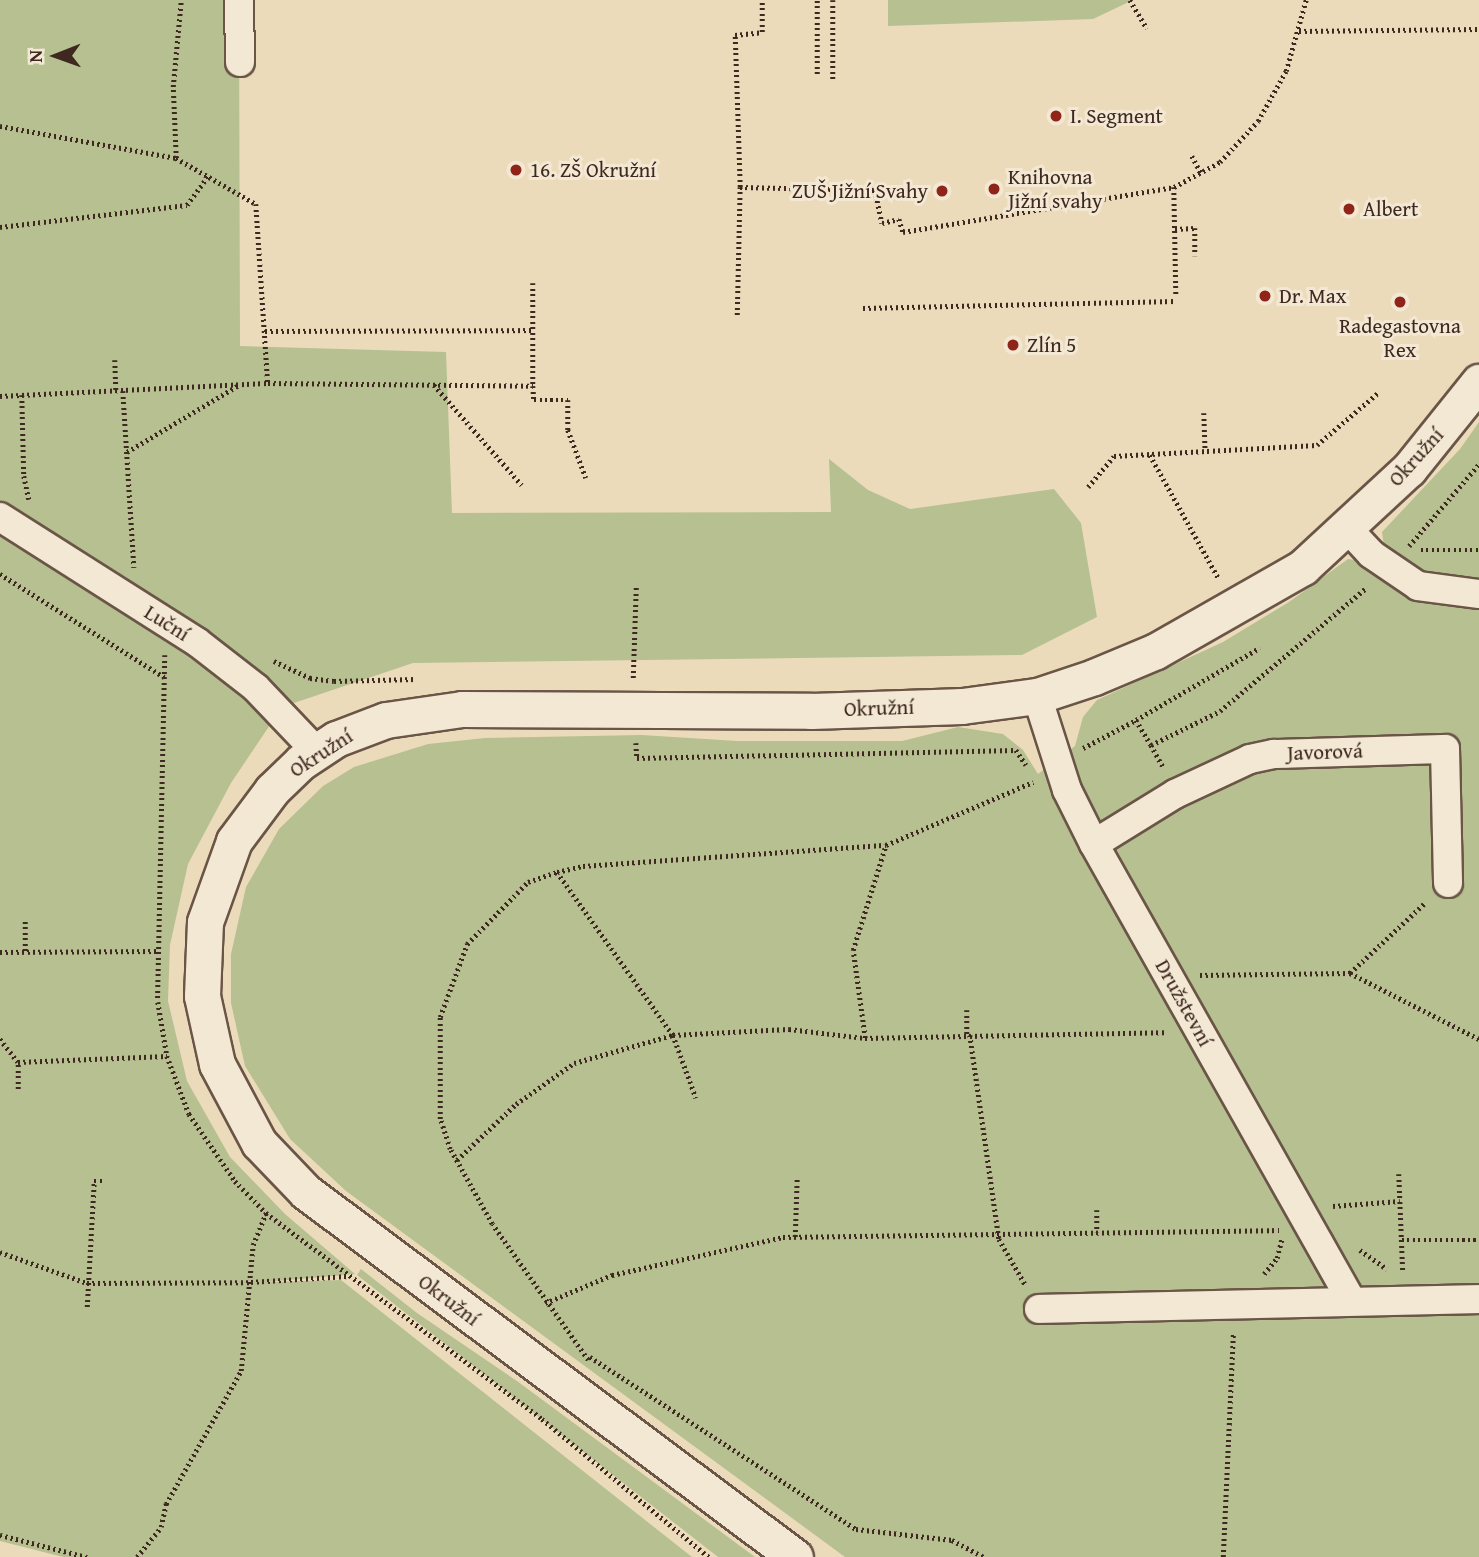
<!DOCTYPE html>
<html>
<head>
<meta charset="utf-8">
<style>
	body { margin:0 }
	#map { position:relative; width:1479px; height:1557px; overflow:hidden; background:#ecdbbb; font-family:"Gentium Book Plus",serif }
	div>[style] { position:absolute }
	.green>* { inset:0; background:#b6c091 }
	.path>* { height:4.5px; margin-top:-2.25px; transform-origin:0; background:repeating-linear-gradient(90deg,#3e2820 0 2px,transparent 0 5.5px) }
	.roads { filter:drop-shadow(2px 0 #6a5547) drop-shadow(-2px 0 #6a5547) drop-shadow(0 2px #6a5547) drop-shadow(0 -2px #6a5547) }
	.minor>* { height:28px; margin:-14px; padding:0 14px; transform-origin:14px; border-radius:14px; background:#f3e8d3 }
	.tertiary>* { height:35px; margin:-17.5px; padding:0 17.5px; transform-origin:17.5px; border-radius:17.5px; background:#f3e8d3 }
	.dots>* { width:19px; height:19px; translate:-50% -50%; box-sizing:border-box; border:4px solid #f3e8d3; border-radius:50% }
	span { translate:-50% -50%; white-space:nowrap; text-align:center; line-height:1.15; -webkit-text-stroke:6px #f3e8d3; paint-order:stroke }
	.poi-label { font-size:21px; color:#3e2820 }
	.left { translate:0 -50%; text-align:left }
	.right { translate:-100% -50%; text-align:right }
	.street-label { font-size:21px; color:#3e2820 }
	.north { position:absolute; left:21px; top:21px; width:70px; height:70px; -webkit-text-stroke:5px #f3e8d3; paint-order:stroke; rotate:269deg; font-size:19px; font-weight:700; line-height:28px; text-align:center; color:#3e2820 }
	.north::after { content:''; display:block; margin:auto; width:24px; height:32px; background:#3e2820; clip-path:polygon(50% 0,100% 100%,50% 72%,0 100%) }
</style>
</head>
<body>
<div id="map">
	<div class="green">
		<div style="clip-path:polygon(0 0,239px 0,240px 346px,446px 352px,452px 513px,831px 512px,829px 459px,868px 490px,910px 509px,1054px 489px,1081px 523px,1097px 617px,1022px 655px,413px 663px,282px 707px,231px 783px,188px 864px,170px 945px,168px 1001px,187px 1081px,230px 1157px,285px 1214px,355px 1274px,266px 1282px,341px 1280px,692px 1557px,63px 1557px,0 1541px)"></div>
		<div style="clip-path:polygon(888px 0,1133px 0,1093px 19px,888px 26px)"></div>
		<div style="clip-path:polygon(1479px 422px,1479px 1557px,845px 1557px,346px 1191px,290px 1139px,245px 1066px,231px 1003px,231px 954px,246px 887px,279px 829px,323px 786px,354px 767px,428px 744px,485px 738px,642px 735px,737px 741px,902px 741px,958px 727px,1003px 734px,1023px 750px,1038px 774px,1075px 746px,1083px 717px,1097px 700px,1223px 642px,1289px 602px,1348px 559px,1361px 561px,1385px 554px,1382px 532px,1460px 449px)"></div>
		<div style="clip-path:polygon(361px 1269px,417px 1313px,517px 1381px,755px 1557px,718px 1557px,357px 1275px)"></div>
	</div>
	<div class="path">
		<div style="left:833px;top:0;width:79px;rotate:90deg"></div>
		<div style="left:1130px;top:0;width:33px;rotate:59deg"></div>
		<div style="left:1299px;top:31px;width:180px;rotate:-0.6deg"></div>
		<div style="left:817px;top:74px;width:74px;rotate:-90deg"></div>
		<div style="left:0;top:126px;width:179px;rotate:10.3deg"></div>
		<div style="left:176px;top:158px;width:71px;rotate:-92.4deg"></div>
		<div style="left:173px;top:87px;width:87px;rotate:-84.7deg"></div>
		<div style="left:1192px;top:156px;width:19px;rotate:62deg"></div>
		<div style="left:176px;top:158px;width:92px;rotate:29.9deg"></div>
		<div style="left:256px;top:204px;width:179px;rotate:86.2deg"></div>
		<div style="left:740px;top:187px;width:135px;rotate:1.3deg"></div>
		<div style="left:875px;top:190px;width:34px;rotate:78deg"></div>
		<div style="left:882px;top:223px;width:17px;rotate:-13deg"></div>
		<div style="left:899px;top:219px;width:14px;rotate:73deg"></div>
		<div style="left:903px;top:232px;width:275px;rotate:-9.4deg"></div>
		<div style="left:1174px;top:187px;width:52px;rotate:-28.5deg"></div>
		<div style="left:1220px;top:162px;width:56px;rotate:-47.2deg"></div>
		<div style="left:1258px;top:121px;width:57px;rotate:-60.8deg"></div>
		<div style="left:1286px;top:71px;width:74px;rotate:-74.3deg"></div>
		<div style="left:1174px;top:187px;width:108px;rotate:88.9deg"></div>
		<div style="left:0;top:227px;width:188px;rotate:-6.7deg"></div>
		<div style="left:187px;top:205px;width:36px;rotate:-54deg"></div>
		<div style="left:1175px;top:229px;width:20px;rotate:-3deg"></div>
		<div style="left:1195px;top:228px;width:28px;rotate:90deg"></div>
		<div style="left:533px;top:283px;width:103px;rotate:90deg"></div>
		<div style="left:863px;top:308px;width:313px;rotate:-1.3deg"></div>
		<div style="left:737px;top:315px;width:128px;rotate:-88.7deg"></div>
		<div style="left:740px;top:187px;width:152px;rotate:-91.9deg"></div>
		<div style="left:735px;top:35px;width:27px;rotate:-6deg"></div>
		<div style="left:762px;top:32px;width:32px;rotate:-90deg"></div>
		<div style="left:265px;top:331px;width:268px;rotate:-0.2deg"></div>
		<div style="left:115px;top:360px;width:31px;rotate:88deg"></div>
		<div style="left:434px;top:385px;width:133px;rotate:48.7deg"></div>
		<div style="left:123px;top:391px;width:177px;rotate:86.4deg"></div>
		<div style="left:22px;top:395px;width:81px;rotate:88.6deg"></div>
		<div style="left:24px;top:476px;width:24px;rotate:78deg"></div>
		<div style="left:0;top:396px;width:268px;rotate:-2.8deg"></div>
		<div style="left:268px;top:383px;width:265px;rotate:0.6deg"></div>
		<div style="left:533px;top:386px;width:14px;rotate:86deg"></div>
		<div style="left:534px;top:400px;width:34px"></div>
		<div style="left:568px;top:400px;width:30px;rotate:90deg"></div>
		<div style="left:568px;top:430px;width:51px;rotate:69.4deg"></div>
		<div style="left:1204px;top:413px;width:37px;rotate:88deg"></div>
		<div style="left:127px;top:452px;width:131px;rotate:-30.9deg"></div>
		<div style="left:1150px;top:455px;width:140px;rotate:60.9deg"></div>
		<div style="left:1088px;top:487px;width:40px;rotate:-50deg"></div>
		<div style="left:1114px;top:456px;width:203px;rotate:-3.1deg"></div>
		<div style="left:1317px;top:445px;width:82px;rotate:-40.5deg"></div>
		<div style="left:1409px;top:546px;width:108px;rotate:-49.5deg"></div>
		<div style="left:1421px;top:550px;width:58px"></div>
		<div style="left:0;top:574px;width:194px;rotate:32.1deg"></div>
		<div style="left:165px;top:655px;width:347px;rotate:91.2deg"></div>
		<div style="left:158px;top:1002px;width:55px;rotate:80.5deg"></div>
		<div style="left:167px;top:1056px;width:62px;rotate:69.2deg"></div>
		<div style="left:189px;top:1114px;width:81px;rotate:55.5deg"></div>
		<div style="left:235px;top:1181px;width:45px;rotate:45.9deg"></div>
		<div style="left:266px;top:1213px;width:344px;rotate:36.7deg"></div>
		<div style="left:542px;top:1419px;width:217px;rotate:39.6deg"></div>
		<div style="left:274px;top:661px;width:40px;rotate:25deg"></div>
		<div style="left:310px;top:678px;width:24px;rotate:7deg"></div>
		<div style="left:334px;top:681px;width:82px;rotate:-1.4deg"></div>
		<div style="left:633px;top:678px;width:91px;rotate:-88.1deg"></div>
		<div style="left:1136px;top:720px;width:143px;rotate:-30.3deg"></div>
		<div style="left:636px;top:743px;width:15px;rotate:86deg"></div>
		<div style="left:637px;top:758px;width:379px;rotate:-1.2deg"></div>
		<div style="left:1016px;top:750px;width:18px;rotate:56deg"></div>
		<div style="left:1151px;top:745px;width:26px;rotate:61deg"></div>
		<div style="left:1083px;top:748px;width:60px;rotate:-27.8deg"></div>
		<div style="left:1136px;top:720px;width:29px;rotate:59deg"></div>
		<div style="left:1151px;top:745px;width:77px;rotate:-26.2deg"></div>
		<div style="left:1220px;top:711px;width:192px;rotate:-40.1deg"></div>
		<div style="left:557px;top:872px;width:200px;rotate:54.6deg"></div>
		<div style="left:673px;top:1035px;width:67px;rotate:69.9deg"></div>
		<div style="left:25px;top:951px;width:30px;rotate:-90deg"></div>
		<div style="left:0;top:952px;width:157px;rotate:-0.4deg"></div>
		<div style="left:1350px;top:973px;width:145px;rotate:27.1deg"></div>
		<div style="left:1200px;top:975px;width:150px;rotate:-0.8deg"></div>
		<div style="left:1350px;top:973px;width:104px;rotate:-43.1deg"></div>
		<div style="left:967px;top:1010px;width:25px;rotate:90deg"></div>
		<div style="left:970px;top:1035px;width:206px;rotate:81.9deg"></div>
		<div style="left:999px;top:1239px;width:52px;rotate:60deg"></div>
		<div style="left:865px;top:1038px;width:89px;rotate:-97.8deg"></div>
		<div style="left:853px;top:950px;width:110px;rotate:-72.6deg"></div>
		<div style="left:0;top:1039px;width:29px;rotate:52deg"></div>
		<div style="left:18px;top:1062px;width:149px;rotate:-2.3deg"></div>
		<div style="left:18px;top:1089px;width:27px;rotate:-90deg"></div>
		<div style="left:457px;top:1160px;width:81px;rotate:-43.5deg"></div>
		<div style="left:516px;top:1104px;width:71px;rotate:-35.3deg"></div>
		<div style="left:574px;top:1063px;width:103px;rotate:-15.8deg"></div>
		<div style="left:673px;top:1035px;width:116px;rotate:-3deg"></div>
		<div style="left:789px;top:1029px;width:77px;rotate:6.8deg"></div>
		<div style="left:865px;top:1038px;width:300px;rotate:-1.1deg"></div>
		<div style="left:1399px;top:1174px;width:98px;rotate:87.7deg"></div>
		<div style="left:1333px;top:1206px;width:67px;rotate:-4.3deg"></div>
		<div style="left:1097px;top:1210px;width:22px;rotate:90deg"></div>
		<div style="left:795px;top:1237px;width:59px;rotate:-88.1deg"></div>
		<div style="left:1402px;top:1240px;width:77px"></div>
		<div style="left:1360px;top:1250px;width:33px;rotate:35deg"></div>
		<div style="left:0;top:1252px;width:92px;rotate:19.6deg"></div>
		<div style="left:87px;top:1283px;width:164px;rotate:-0.3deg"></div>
		<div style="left:251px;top:1282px;width:98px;rotate:-3.5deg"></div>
		<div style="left:1264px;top:1274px;width:21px;rotate:-51deg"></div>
		<div style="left:1277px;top:1258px;width:21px;rotate:-76deg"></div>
		<div style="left:545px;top:1303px;width:73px;rotate:-22.7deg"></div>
		<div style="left:612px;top:1275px;width:175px;rotate:-12.5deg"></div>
		<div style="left:783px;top:1237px;width:496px;rotate:-0.8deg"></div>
		<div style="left:87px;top:1307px;width:126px;rotate:-86.8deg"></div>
		<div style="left:94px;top:1181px;width:8px"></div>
		<div style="left:590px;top:1357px;width:317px;rotate:32.9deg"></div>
		<div style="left:856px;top:1529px;width:97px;rotate:6.5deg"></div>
		<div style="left:952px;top:1540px;width:36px;rotate:28deg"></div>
		<div style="left:588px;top:1360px;width:166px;rotate:-125.2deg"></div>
		<div style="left:492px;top:1224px;width:86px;rotate:-119.2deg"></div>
		<div style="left:450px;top:1149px;width:32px;rotate:-108deg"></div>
		<div style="left:440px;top:1119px;width:102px;rotate:-90deg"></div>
		<div style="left:440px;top:1017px;width:78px;rotate:-69.7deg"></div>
		<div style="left:467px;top:944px;width:87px;rotate:-45.5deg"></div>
		<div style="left:528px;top:882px;width:31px;rotate:-19deg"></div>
		<div style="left:557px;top:872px;width:27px;rotate:-13deg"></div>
		<div style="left:583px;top:866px;width:304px;rotate:-4deg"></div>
		<div style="left:886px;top:845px;width:160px;rotate:-23.2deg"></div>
		<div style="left:0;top:1535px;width:90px;rotate:14.2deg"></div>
		<div style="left:137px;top:1557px;width:38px;rotate:-51deg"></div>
		<div style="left:161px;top:1527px;width:24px;rotate:-78deg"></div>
		<div style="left:166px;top:1504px;width:153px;rotate:-60.6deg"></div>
		<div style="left:241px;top:1371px;width:127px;rotate:-84.6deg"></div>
		<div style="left:253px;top:1245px;width:35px;rotate:-68deg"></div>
		<div style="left:1223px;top:1557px;width:223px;rotate:-87.4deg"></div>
	</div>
	<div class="roads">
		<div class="minor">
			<div style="left:239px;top:0;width:62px;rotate:89.1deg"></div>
			<div style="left:0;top:517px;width:233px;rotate:32.4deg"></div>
			<div style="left:197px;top:642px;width:75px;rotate:37.9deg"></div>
			<div style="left:256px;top:688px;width:87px;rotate:46.4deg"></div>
			<div style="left:1347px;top:528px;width:35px;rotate:47deg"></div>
			<div style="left:1371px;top:554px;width:57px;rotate:34.2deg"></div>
			<div style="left:1418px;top:586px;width:62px;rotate:7.5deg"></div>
			<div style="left:1037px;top:696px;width:99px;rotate:72.3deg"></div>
			<div style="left:1067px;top:790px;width:60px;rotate:63.4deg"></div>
			<div style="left:1094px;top:844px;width:523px;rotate:60.59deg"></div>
			<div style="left:1094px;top:844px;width:95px;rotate:-31.7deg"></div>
			<div style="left:1175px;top:794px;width:83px;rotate:-25deg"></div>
			<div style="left:1250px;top:759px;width:25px;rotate:-12deg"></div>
			<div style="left:1274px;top:754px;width:171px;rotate:-1.7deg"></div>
			<div style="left:1445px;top:749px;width:134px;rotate:88.7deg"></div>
			<div style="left:1039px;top:1309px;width:440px;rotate:-1.3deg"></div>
		</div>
		<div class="tertiary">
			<div style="left:795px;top:1557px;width:610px;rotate:-143.26deg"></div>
			<div style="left:306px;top:1192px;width:68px;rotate:-133.8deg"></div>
			<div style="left:259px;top:1143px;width:89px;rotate:-118deg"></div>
			<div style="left:217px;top:1064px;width:70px;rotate:-102.4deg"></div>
			<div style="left:202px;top:996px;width:74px;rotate:-87.7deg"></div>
			<div style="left:205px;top:922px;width:86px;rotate:-70.3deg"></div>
			<div style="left:234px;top:841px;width:64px;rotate:-53.3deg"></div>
			<div style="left:272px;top:790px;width:40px;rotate:-44deg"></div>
			<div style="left:301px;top:762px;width:42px;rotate:-33.3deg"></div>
			<div style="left:336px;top:739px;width:53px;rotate:-20.8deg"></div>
			<div style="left:386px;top:720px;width:77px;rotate:-8.2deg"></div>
			<div style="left:462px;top:709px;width:349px;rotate:0.3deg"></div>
			<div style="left:811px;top:711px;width:151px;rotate:-1.9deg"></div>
			<div style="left:962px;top:706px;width:76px;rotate:-7.6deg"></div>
			<div style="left:1037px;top:696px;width:60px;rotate:-18.4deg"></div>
			<div style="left:1094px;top:677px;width:67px;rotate:-22.8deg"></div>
			<div style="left:1156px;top:651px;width:169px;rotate:-29.7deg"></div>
			<div style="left:1303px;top:567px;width:144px;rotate:-42.8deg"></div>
			<div style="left:1409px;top:469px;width:112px;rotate:-51.2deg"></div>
		</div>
	</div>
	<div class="dots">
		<div style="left:1056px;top:116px;background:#8f2418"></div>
		<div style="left:516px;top:170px;background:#8f2418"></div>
		<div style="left:994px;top:189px;background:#8f2418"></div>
		<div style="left:942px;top:191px;background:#8f2418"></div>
		<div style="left:1349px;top:209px;background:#8f2418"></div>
		<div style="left:1265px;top:296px;background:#8f2418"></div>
		<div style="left:1400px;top:302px;background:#8f2418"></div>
		<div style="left:1013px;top:345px;background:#8f2418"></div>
	</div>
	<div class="poi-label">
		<span class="left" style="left:1070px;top:116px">I. Segment</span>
		<span class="left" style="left:530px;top:170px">16. ZŠ Okružní</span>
		<span class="left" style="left:1008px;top:189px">Knihovna<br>Jižní svahy</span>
		<span class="right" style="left:928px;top:191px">ZUŠ Jižní Svahy</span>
		<span class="left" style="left:1363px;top:209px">Albert</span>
		<span class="left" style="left:1279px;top:296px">Dr. Max</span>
		<span style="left:1400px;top:338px">Radegastovna<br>Rex</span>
		<span class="left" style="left:1027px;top:345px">Zlín 5</span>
	</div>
	<div class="street-label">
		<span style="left:1416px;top:457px;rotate:-48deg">Okružní</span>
		<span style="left:167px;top:623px;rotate:32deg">Luční</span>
		<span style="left:879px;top:708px;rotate:-2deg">Okružní</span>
		<span style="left:1325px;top:752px;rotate:-2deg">Javorová</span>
		<span style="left:321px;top:753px;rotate:-33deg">Okružní</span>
		<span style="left:1184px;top:1003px;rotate:61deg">Družstevní</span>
		<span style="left:449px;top:1300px;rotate:37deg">Okružní</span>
	</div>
	<div class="north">N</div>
</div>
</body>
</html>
